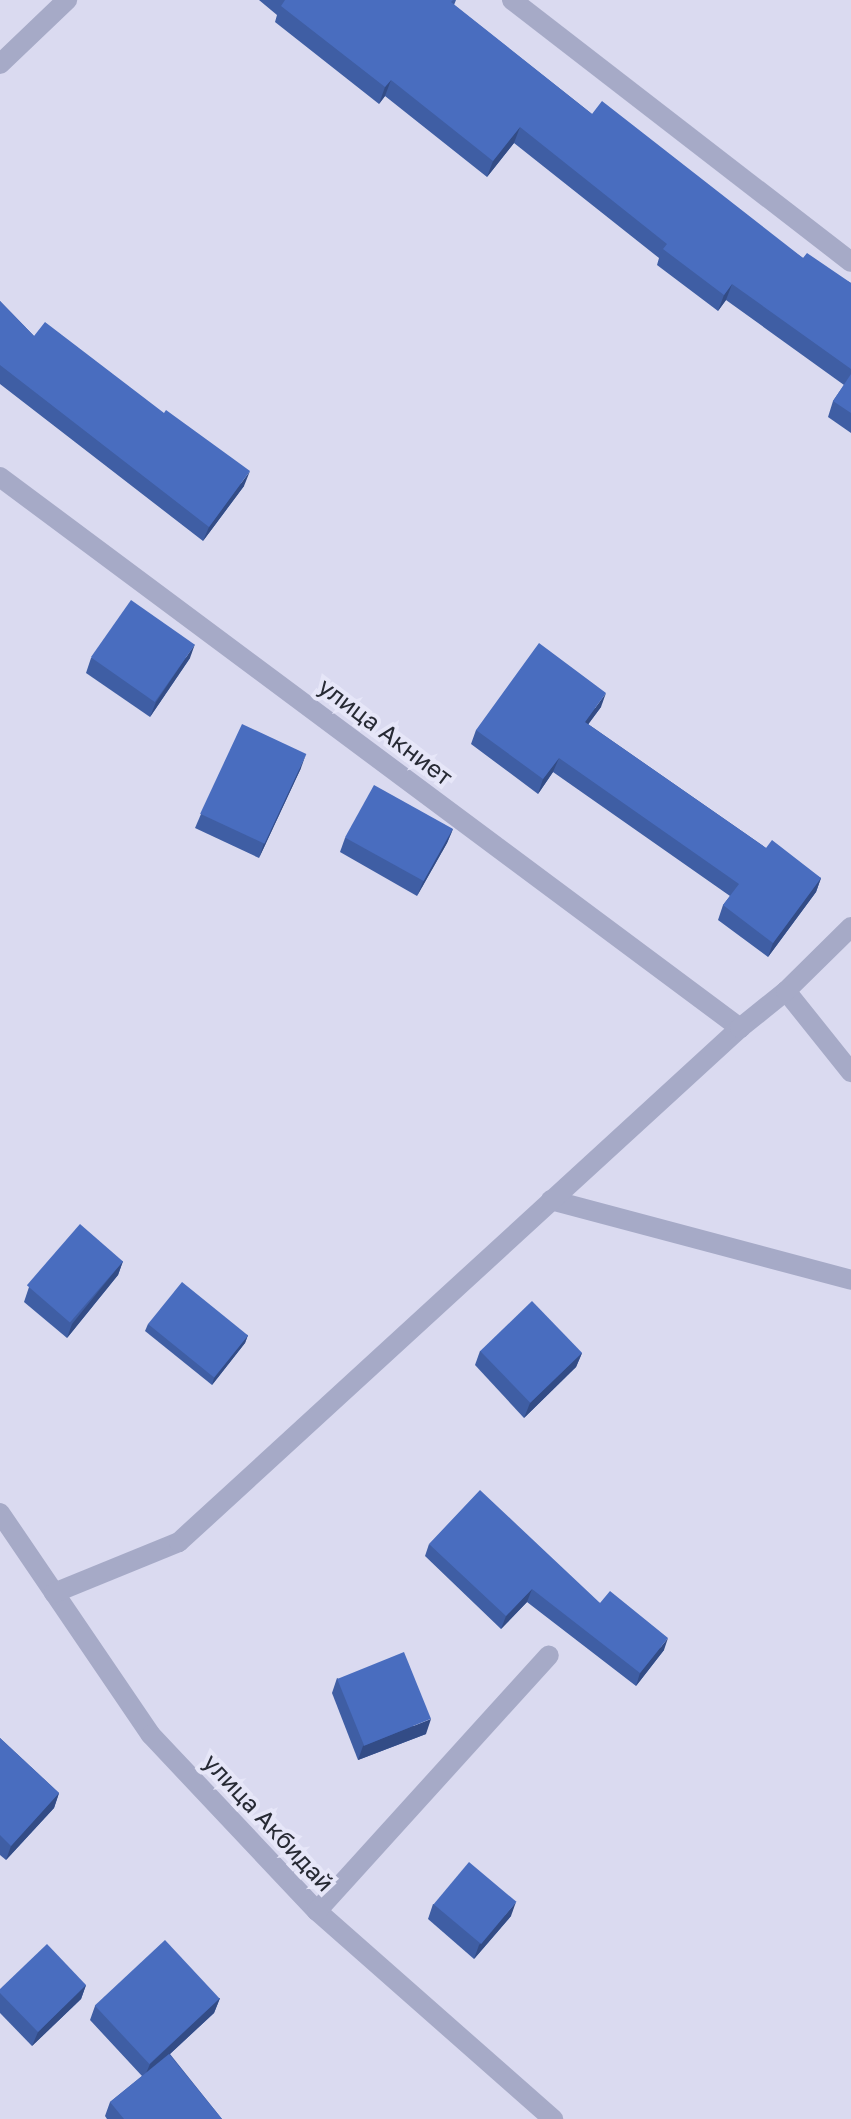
<!DOCTYPE html>
<html>
<head>
<meta charset="utf-8">
<style>
	body { margin:0 }
	#map { position:relative; width:851px; height:2119px; overflow:hidden; background:#dadaf0; font-family:"Golos Text",sans-serif }
	div>[style] { position:absolute }
	.street>* { height:20px; margin:-10px; padding:0 10px; transform-origin:10px; border-radius:10px; background:#a6aac7 }
	.wall>* { inset:0; background:#3f5ea4 }
	.shaded-wall>* { inset:0; background:#334c86 }
	.building>* { inset:0; background:#496dbf; transform-origin:0 0 }
	span { translate:-50% -50%; white-space:nowrap; text-align:center; line-height:1.15; -webkit-text-stroke:8px #e6e6f8; paint-order:stroke }
	.street-label { font-size:24px; color:#272a34 }
</style>
</head>
<body>
<div id="map">
	<div class="street">
		<div style="left:512px;top:0;width:428px;rotate:37.7deg"></div>
		<div style="left:0;top:64px;width:93px;rotate:-43.7deg"></div>
		<div style="left:0;top:477px;width:923px;rotate:36.67deg"></div>
		<div style="left:786px;top:991px;width:104px;rotate:51.3deg"></div>
		<div style="left:551px;top:1200px;width:310px;rotate:14.9deg"></div>
		<div style="left:0;top:1513px;width:268px;rotate:55.8deg"></div>
		<div style="left:151px;top:1735px;width:242px;rotate:46.7deg"></div>
		<div style="left:317px;top:1911px;width:315px;rotate:41.4deg"></div>
		<div style="left:54px;top:1593px;width:135px;rotate:-22.2deg"></div>
		<div style="left:179px;top:1542px;width:761px;rotate:-42.5deg"></div>
		<div style="left:740px;top:1028px;width:59px;rotate:-38.8deg"></div>
		<div style="left:786px;top:991px;width:91px;rotate:-44.6deg"></div>
		<div style="left:317px;top:1911px;width:345px;rotate:-47.8deg"></div>
	</div>
	<div class="wall">
		<div style="clip-path:polygon(259px 0,456px 0,454px 5px,592px 114px,803px 258px,851px 283px,851px 433px,828px 417px,833px 401px,844px 385px,726px 300px,718px 311px,657px 265px,659px 258px,514px 143px,487px 177px,385px 96px,379px 104px,275px 22px,277px 15px)"></div>
		<div style="clip-path:polygon(0 301px,34px 336px,244px 486px,203px 541px,0 384px)"></div>
		<div style="clip-path:polygon(91px 658px,190px 658px,150px 717px,86px 673px)"></div>
		<div style="clip-path:polygon(601px 707px,588px 724px,766px 848px,821px 878px,816px 892px,768px 957px,718px 920px,723px 905px,730px 896px,553px 772px,538px 794px,471px 744px,476px 730px)"></div>
		<div style="clip-path:polygon(301px 768px,259px 858px,195px 828px,201px 814px)"></div>
		<div style="clip-path:polygon(453px 829px,447px 843px,417px 896px,340px 852px,345px 838px)"></div>
		<div style="clip-path:polygon(123px 1261px,118px 1275px,67px 1338px,24px 1302px,29px 1287px)"></div>
		<div style="clip-path:polygon(148px 1324px,248px 1335px,245px 1343px,212px 1385px,145px 1331px)"></div>
		<div style="clip-path:polygon(480px 1351px,582px 1353px,576px 1367px,524px 1418px,475px 1365px)"></div>
		<div style="clip-path:polygon(429px 1544px,600px 1603px,664px 1650px,636px 1686px,527px 1602px,501px 1629px,425px 1556px)"></div>
		<div style="clip-path:polygon(337px 1678px,426px 1734px,358px 1760px,332px 1693px)"></div>
		<div style="clip-path:polygon(0 1738px,59px 1793px,54px 1808px,6px 1860px,0 1855px)"></div>
		<div style="clip-path:polygon(433px 1904px,511px 1916px,474px 1959px,428px 1919px)"></div>
		<div style="clip-path:polygon(86px 1985px,81px 1999px,32px 2046px,0 2013px,0 1993px)"></div>
		<div style="clip-path:polygon(220px 1998px,214px 2013px,170px 2054px,222px 2119px,107px 2119px,105px 2116px,110px 2102px,142px 2076px,90px 2020px,95px 2006px)"></div>
	</div>
	<div class="shaded-wall">
		<div style="clip-path:polygon(391px 80px,385px 96px,379px 104px,385px 87px)"></div>
		<div style="clip-path:polygon(520px 127px,514px 143px,487px 177px,493px 161px)"></div>
		<div style="clip-path:polygon(732px 284px,726px 300px,718px 311px,724px 295px)"></div>
		<div style="clip-path:polygon(250px 471px,244px 486px,203px 541px,209px 527px)"></div>
		<div style="clip-path:polygon(195px 644px,190px 658px,150px 717px,156px 702px)"></div>
		<div style="clip-path:polygon(606px 693px,601px 707px,579px 737px,585px 722px)"></div>
		<div style="clip-path:polygon(306px 754px,301px 768px,259px 858px,264px 843px)"></div>
		<div style="clip-path:polygon(559px 758px,553px 772px,538px 794px,543px 779px)"></div>
		<div style="clip-path:polygon(453px 829px,447px 843px,417px 896px,423px 882px)"></div>
		<div style="clip-path:polygon(821px 878px,816px 892px,768px 957px,773px 943px)"></div>
		<div style="clip-path:polygon(123px 1261px,118px 1275px,67px 1338px,72px 1324px)"></div>
		<div style="clip-path:polygon(248px 1335px,245px 1343px,212px 1385px,214px 1378px)"></div>
		<div style="clip-path:polygon(582px 1353px,576px 1367px,524px 1418px,530px 1403px)"></div>
		<div style="clip-path:polygon(532px 1589px,527px 1602px,501px 1629px,506px 1616px)"></div>
		<div style="clip-path:polygon(668px 1638px,664px 1650px,636px 1686px,640px 1673px)"></div>
		<div style="clip-path:polygon(431px 1719px,426px 1734px,358px 1760px,363px 1746px)"></div>
		<div style="clip-path:polygon(59px 1793px,54px 1808px,6px 1860px,11px 1846px)"></div>
		<div style="clip-path:polygon(516px 1902px,511px 1916px,474px 1959px,479px 1945px)"></div>
		<div style="clip-path:polygon(86px 1985px,81px 1999px,32px 2046px,38px 2032px)"></div>
		<div style="clip-path:polygon(220px 1998px,214px 2013px,144px 2078px,150px 2064px)"></div>
	</div>
	<div class="building">
		<div style="clip-path:polygon(285px 0,453px 0,451px 2px,592px 114px,602px 101px,803px 258px,807px 253px,851px 283px,851px 369px,732px 284px,724px 295px,663px 249px,667px 244px,520px 127px,493px 161px,391px 80px,385px 87px,281px 6px)"></div>
		<div style="clip-path:polygon(0 301px,34px 336px,45px 322px,164px 413px,166px 410px,250px 471px,209px 527px,0 365px)"></div>
		<div style="clip-path:polygon(851px 374px,851px 413px,833px 401px)"></div>
		<div style="left:131px;top:600px;width:78px;height:70px;rotate:35deg"></div>
		<div style="clip-path:polygon(539px 643px,606px 693px,585px 722px,766px 848px,772px 840px,821px 878px,773px 943px,723px 905px,739px 884px,559px 758px,543px 779px,476px 730px)"></div>
		<div style="left:242px;top:724px;width:71px;height:99px;rotate:25deg"></div>
		<div style="left:374px;top:785px;width:90px;height:60px;rotate:29deg"></div>
		<div style="left:80px;top:1224px;width:57px;height:81px;rotate:41deg"></div>
		<div style="left:182px;top:1282px;width:85px;height:54px;rotate:39deg"></div>
		<div style="left:532px;top:1301px;width:72px;height:72px;rotate:46deg"></div>
		<div style="clip-path:polygon(480px 1490px,600px 1603px,610px 1591px,668px 1638px,640px 1673px,532px 1589px,506px 1616px,429px 1544px)"></div>
		<div style="left:404px;top:1652px;width:72px;height:72px;rotate:68deg"></div>
		<div style="clip-path:polygon(0 1738px,59px 1793px,11px 1846px,0 1835px)"></div>
		<div style="left:469px;top:1862px;width:62px;height:55px;rotate:40deg"></div>
		<div style="left:165px;top:1940px;width:80px;height:96px;rotate:47deg"></div>
		<div style="clip-path:polygon(47px 1944px,86px 1985px,38px 2032px,0 1993px,0 1989px)"></div>
		<div style="clip-path:polygon(169px 2054px,222px 2119px,124px 2119px,110px 2102px)"></div>
	</div>
	<div class="street-label">
		<span style="left:386px;top:731px;rotate:37deg">улица Акниет</span>
		<span style="left:269px;top:1822px;rotate:47deg">улица Акбидай</span>
	</div>
</div>
</body>
</html>
